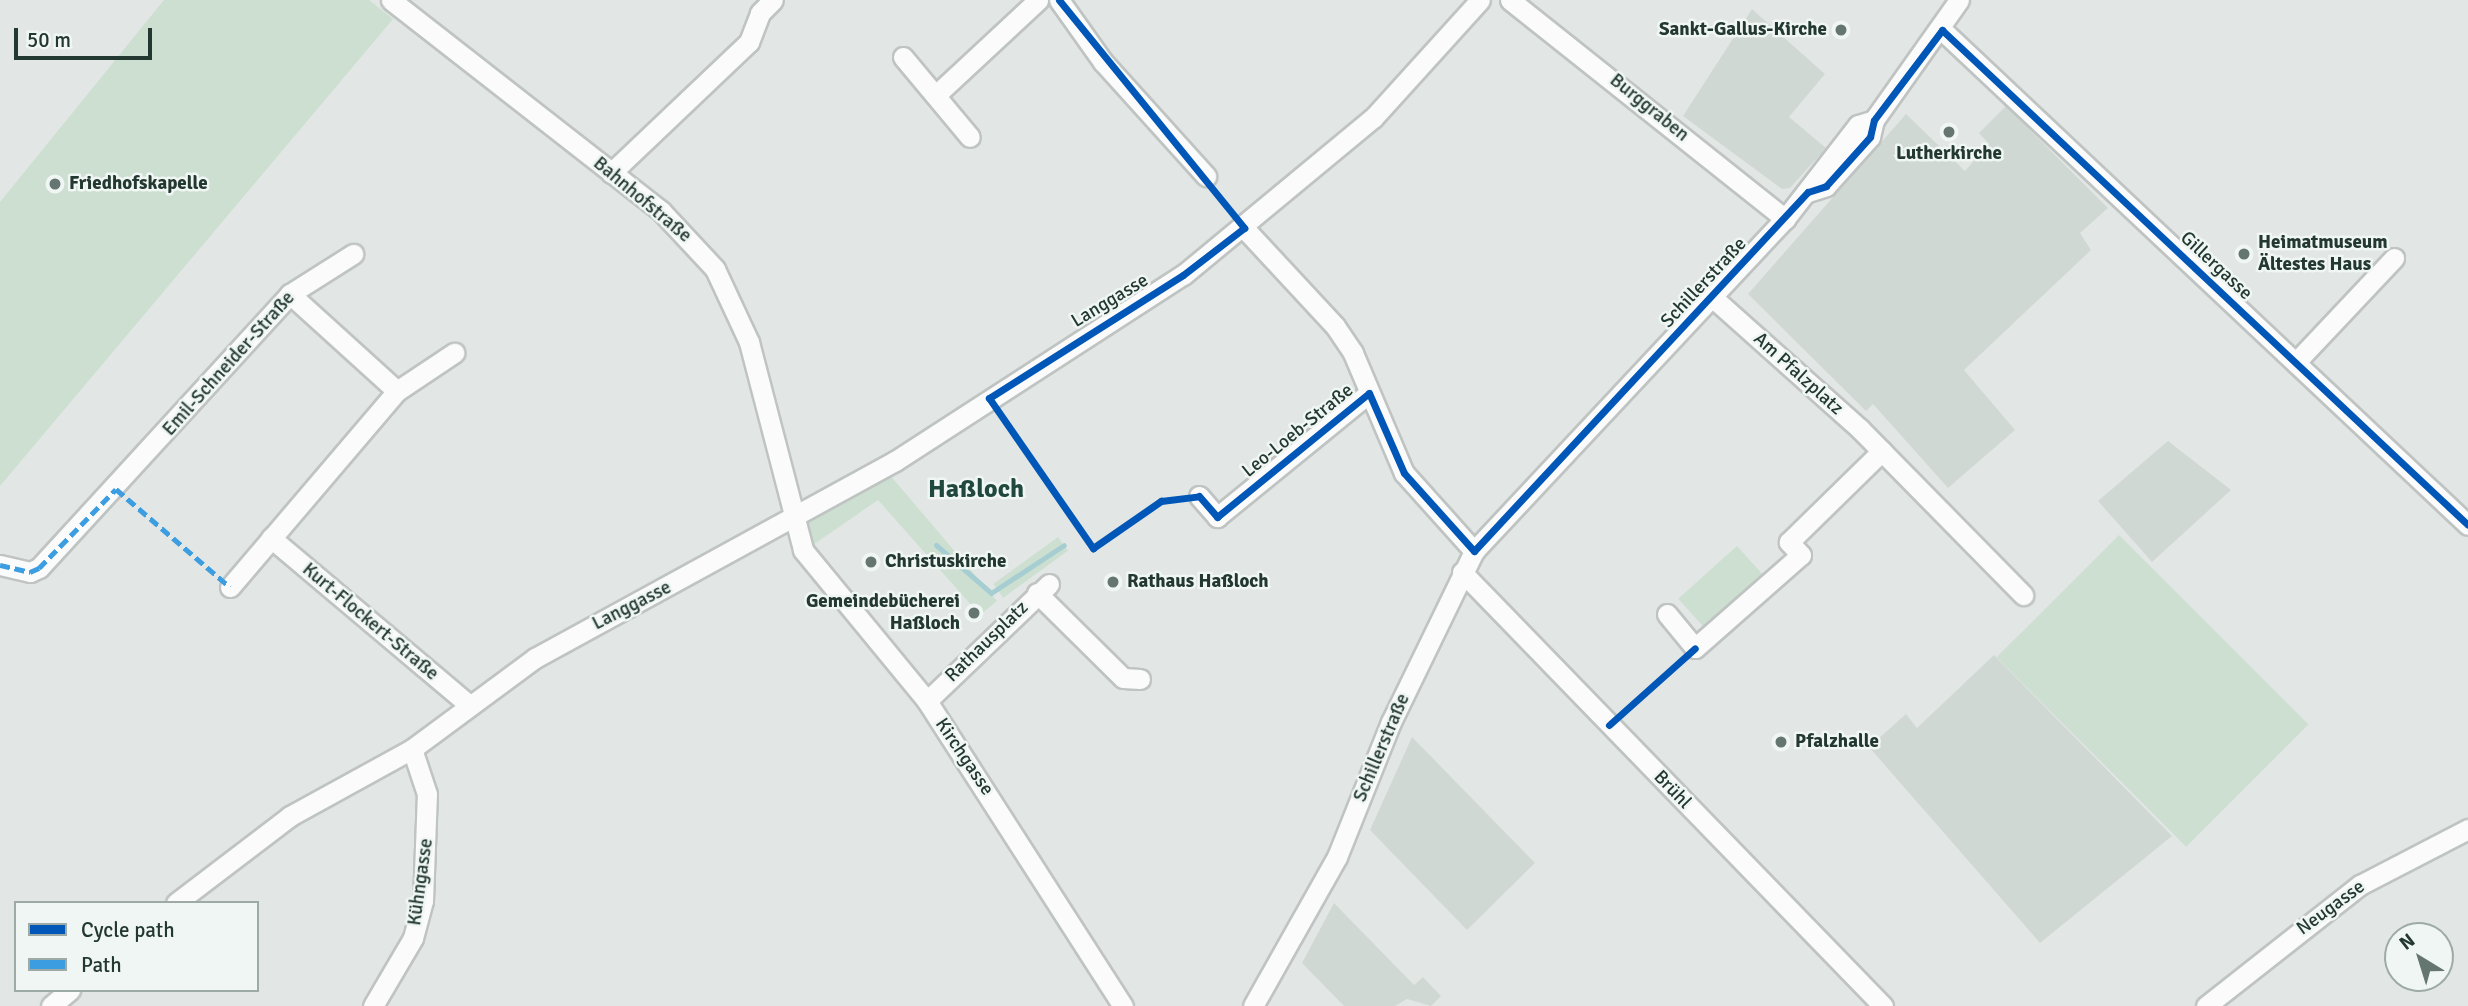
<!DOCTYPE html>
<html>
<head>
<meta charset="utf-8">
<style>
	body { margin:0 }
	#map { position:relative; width:2468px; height:1006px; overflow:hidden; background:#e2e7e5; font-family:Signika,sans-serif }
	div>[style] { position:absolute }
	.built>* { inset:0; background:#d0d8d4 }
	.green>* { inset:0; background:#ccdfd1; transform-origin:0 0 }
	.stream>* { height:5px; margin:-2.5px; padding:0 2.5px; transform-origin:2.5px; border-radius:2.5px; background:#a6ced2 }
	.roads { filter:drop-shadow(2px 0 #bfc4c2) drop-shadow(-2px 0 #bfc4c2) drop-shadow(0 2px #bfc4c2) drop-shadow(0 -2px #bfc4c2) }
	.minor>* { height:19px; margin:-9.5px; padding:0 9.5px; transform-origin:9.5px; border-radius:9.5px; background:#fbfbfb }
	.quiet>* { height:5px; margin-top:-2.5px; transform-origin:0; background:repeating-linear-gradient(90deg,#3c9ee1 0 10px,transparent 0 15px) }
	.cycleway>* { height:7px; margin:-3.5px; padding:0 3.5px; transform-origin:3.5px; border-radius:3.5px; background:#0057b8 }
	.dots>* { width:19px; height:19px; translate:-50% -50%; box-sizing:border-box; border:4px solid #f0f6f3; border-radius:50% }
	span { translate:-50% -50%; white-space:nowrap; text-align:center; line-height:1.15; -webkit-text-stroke:5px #f0f6f3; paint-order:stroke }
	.poi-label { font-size:19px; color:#223831; font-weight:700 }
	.right { translate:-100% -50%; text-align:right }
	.left { translate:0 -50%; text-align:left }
	.street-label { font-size:19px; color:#223831 }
	.district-label { font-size:26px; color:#20483c; font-weight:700 }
	.legend { position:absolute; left:14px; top:901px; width:245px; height:91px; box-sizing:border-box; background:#f0f6f3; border:2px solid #9eaaa5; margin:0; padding:9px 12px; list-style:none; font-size:21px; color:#223831 }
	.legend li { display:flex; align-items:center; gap:14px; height:35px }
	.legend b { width:35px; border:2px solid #9eaaa5 }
	.north { position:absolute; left:2384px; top:922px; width:70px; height:70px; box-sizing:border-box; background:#f0f6f3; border:2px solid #9eaaa5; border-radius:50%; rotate:322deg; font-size:19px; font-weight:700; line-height:28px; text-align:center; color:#223831 }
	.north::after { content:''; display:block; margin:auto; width:24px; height:32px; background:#657570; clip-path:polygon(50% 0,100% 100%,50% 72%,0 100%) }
	.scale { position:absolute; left:14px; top:28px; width:138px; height:32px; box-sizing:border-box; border:4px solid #223831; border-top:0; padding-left:9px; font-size:21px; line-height:24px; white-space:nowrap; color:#223831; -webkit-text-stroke:5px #f0f6f3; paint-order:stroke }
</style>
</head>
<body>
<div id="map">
	<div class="built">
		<div style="clip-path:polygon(1752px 9px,1825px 74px,1789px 117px,1826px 148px,1790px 188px,1782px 189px,1683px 116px)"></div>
		<div style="clip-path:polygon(2006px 106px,2108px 208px,2080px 233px,2091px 250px,1964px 370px,2015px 430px,1948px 488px,1873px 404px,1866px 411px,1748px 294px,1906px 114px,1965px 171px,1989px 144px,1979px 133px)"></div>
		<div style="clip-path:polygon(2168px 441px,2231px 490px,2152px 562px,2098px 501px)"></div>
		<div style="clip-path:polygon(1994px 655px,2172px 836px,2040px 943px,1869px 747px,1906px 714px,1917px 728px)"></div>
		<div style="clip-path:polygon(1412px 737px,1535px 863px,1467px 930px,1370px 830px)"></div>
		<div style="clip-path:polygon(1334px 903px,1414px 985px,1423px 977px,1441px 996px,1431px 1006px,1407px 999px,1395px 1006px,1344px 1006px,1302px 963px)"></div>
	</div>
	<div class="green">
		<div style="clip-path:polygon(164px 0,369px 0,393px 19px,0 486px,0 202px)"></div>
		<div style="clip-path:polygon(889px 474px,997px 601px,980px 615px,878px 500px,813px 545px,800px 523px)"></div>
		<div style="left:2119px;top:535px;width:268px;height:173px;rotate:45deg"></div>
		<div style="left:1058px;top:537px;width:17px;height:80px;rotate:54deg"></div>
		<div style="left:1737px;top:546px;width:39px;height:79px;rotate:48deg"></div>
	</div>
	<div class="stream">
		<div style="left:936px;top:545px;width:73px;rotate:41.1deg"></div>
		<div style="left:991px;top:593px;width:87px;rotate:-33.3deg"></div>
	</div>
	<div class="roads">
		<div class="minor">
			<div style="left:391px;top:0;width:343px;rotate:38deg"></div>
			<div style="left:661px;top:211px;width:79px;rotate:47deg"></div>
			<div style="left:715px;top:269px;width:81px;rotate:65deg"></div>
			<div style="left:749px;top:342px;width:215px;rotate:75.4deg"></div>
			<div style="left:803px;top:550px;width:195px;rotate:50.6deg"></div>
			<div style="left:927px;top:701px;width:363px;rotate:57.3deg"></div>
			<div style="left:1059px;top:0;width:76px;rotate:54.6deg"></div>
			<div style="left:1103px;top:62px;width:154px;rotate:47.9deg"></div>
			<div style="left:1510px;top:0;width:352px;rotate:38.5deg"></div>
			<div style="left:1942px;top:30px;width:722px;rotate:43.26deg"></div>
			<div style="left:903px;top:57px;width:104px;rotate:50.1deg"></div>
			<div style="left:937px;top:94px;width:138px;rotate:-42.9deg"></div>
			<div style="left:611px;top:173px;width:190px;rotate:-43.5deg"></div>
			<div style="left:749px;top:42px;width:31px;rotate:-69deg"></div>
			<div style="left:760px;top:13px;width:18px;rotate:-45deg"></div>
			<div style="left:1808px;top:192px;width:19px;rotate:-18deg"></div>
			<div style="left:1826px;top:186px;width:66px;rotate:-48.1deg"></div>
			<div style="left:1870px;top:137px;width:17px;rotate:-77deg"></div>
			<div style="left:1874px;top:120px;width:147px;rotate:-54.7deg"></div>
			<div style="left:1244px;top:228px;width:134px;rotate:47.1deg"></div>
			<div style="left:1335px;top:326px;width:32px;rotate:56deg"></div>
			<div style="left:1353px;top:353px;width:130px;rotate:67deg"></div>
			<div style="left:1404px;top:473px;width:105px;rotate:48.1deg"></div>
			<div style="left:290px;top:294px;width:144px;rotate:42.2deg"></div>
			<div style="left:1712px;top:297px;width:198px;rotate:41.7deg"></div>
			<div style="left:1860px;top:429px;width:233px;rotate:45.5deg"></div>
			<div style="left:2296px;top:362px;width:143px;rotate:-46.7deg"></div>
			<div style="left:1199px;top:496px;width:28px;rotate:49deg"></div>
			<div style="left:1217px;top:517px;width:196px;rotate:-39.2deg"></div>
			<div style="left:271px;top:538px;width:259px;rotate:40.1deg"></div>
			<div style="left:0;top:565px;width:31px;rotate:13deg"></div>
			<div style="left:30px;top:572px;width:10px;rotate:-24deg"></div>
			<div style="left:39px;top:568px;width:372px;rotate:-47.5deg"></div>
			<div style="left:290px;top:294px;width:75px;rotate:-32.4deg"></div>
			<div style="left:1462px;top:572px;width:605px;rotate:45.87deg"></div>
			<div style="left:230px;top:587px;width:257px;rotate:-49.6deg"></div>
			<div style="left:397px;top:391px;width:69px;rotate:-33.7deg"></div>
			<div style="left:1037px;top:593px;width:121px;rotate:44.7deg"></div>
			<div style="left:1123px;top:678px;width:17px;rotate:3deg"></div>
			<div style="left:1667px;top:614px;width:44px;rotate:50.5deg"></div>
			<div style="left:1695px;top:648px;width:141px;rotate:-41.3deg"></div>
			<div style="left:1801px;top:555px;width:18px;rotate:-133deg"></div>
			<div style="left:1789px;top:542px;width:130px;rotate:-44.4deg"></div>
			<div style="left:927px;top:701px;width:169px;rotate:-43.8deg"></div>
			<div style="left:176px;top:903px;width:143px;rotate:-37.3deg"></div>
			<div style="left:290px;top:816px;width:139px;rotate:-28.8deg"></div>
			<div style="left:412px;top:749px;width:153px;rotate:-36.5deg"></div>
			<div style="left:535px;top:658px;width:410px;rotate:-28.7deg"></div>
			<div style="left:895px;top:461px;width:343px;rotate:-32.9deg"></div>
			<div style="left:1183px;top:275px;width:246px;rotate:-39.6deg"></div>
			<div style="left:1373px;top:118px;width:159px;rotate:-47.8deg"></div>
			<div style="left:51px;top:1006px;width:25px;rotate:-40deg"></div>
			<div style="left:373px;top:1006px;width:79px;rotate:-59.5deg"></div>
			<div style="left:413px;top:938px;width:38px;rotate:-75deg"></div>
			<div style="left:423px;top:901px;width:107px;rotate:-87.9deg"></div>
			<div style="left:427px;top:794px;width:47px;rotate:-108.4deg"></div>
			<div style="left:1253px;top:1006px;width:171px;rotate:-60.6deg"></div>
			<div style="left:1337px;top:857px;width:145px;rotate:-68.2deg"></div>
			<div style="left:1391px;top:722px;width:190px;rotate:-64.1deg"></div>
			<div style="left:1474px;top:551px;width:455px;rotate:-46.9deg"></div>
			<div style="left:1785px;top:219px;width:119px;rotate:-52.2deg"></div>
			<div style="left:1858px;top:125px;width:17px;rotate:-17deg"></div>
			<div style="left:2206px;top:1006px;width:196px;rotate:-38.2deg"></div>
			<div style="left:2360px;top:885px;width:122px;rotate:-27.4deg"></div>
		</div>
	</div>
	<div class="quiet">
		<div style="left:0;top:565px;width:31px;rotate:13deg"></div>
		<div style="left:30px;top:572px;width:10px;rotate:-24deg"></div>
		<div style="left:39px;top:568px;width:110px;rotate:-45.7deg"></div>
		<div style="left:116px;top:489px;width:150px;rotate:40.7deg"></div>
	</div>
	<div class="cycleway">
		<div style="left:1059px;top:0;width:294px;rotate:50.9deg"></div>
		<div style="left:1244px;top:228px;width:77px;rotate:142.4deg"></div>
		<div style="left:1183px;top:275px;width:230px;rotate:147.6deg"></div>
		<div style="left:989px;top:398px;width:183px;rotate:55.3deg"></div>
		<div style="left:1093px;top:548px;width:83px;rotate:-34.7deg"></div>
		<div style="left:1161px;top:501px;width:38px;rotate:-7deg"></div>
		<div style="left:1199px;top:496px;width:28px;rotate:49deg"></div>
		<div style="left:1217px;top:517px;width:196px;rotate:-39.2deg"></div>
		<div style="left:1369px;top:393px;width:87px;rotate:66.4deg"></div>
		<div style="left:1404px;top:473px;width:105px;rotate:48.1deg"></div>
		<div style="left:1474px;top:551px;width:490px;rotate:-47.1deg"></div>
		<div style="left:1808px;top:192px;width:19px;rotate:-18deg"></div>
		<div style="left:1826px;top:186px;width:66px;rotate:-48.1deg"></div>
		<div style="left:1870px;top:137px;width:17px;rotate:-77deg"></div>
		<div style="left:1874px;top:120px;width:113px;rotate:-52.9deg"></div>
		<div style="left:1942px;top:30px;width:722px;rotate:43.26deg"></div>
		<div style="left:1609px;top:725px;width:115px;rotate:-41.8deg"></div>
	</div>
	<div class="dots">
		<div style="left:1841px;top:30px;background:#657570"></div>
		<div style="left:1949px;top:132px;background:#657570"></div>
		<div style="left:55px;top:184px;background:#657570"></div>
		<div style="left:2244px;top:254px;background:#657570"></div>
		<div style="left:871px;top:562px;background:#657570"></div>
		<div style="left:1113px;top:582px;background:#657570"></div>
		<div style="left:974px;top:613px;background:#657570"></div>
		<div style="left:1781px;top:742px;background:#657570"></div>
	</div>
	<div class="poi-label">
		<span class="right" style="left:1827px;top:30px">Sankt-Gallus-Kirche</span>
		<span style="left:1949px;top:154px">Lutherkirche</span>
		<span class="left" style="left:69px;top:184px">Friedhofskapelle</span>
		<span class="left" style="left:2258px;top:254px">Heimatmuseum<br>Ältestes Haus</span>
		<span class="left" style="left:885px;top:562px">Christuskirche</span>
		<span class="left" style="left:1127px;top:582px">Rathaus Haßloch</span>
		<span class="right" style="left:960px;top:613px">Gemeindebücherei<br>Haßloch</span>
		<span class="left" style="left:1795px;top:742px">Pfalzhalle</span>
	</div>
	<div class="street-label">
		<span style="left:1649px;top:108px;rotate:39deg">Burggraben</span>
		<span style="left:642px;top:200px;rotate:40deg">Bahnhofstraße</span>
		<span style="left:2216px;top:266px;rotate:43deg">Gillergasse</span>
		<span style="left:1704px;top:283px;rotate:-47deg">Schillerstraße</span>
		<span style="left:1110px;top:301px;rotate:-31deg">Langgasse</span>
		<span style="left:229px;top:364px;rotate:-48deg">Emil-Schneider-Straße</span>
		<span style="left:1798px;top:374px;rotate:42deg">Am Pfalzplatz</span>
		<span style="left:1298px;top:431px;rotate:-39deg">Leo-Loeb-Straße</span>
		<span style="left:632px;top:606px;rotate:-27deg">Langgasse</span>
		<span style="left:370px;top:622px;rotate:40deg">Kurt-Flockert-Straße</span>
		<span style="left:987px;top:642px;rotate:-44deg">Rathausplatz</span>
		<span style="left:1382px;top:748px;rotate:-67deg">Schillerstraße</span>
		<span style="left:964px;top:757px;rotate:56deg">Kirchgasse</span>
		<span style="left:1672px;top:790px;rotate:46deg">Brühl</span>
		<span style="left:421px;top:882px;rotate:-82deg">Kühngasse</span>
		<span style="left:2331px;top:908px;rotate:-36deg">Neugasse</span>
	</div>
	<div class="district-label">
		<span style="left:976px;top:490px">Haßloch</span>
	</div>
	<ul class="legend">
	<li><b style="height:9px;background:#0057b8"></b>Cycle path</li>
	<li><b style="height:9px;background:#3c9ee1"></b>Path</li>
	</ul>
	<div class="north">N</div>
	<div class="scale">50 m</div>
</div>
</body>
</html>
